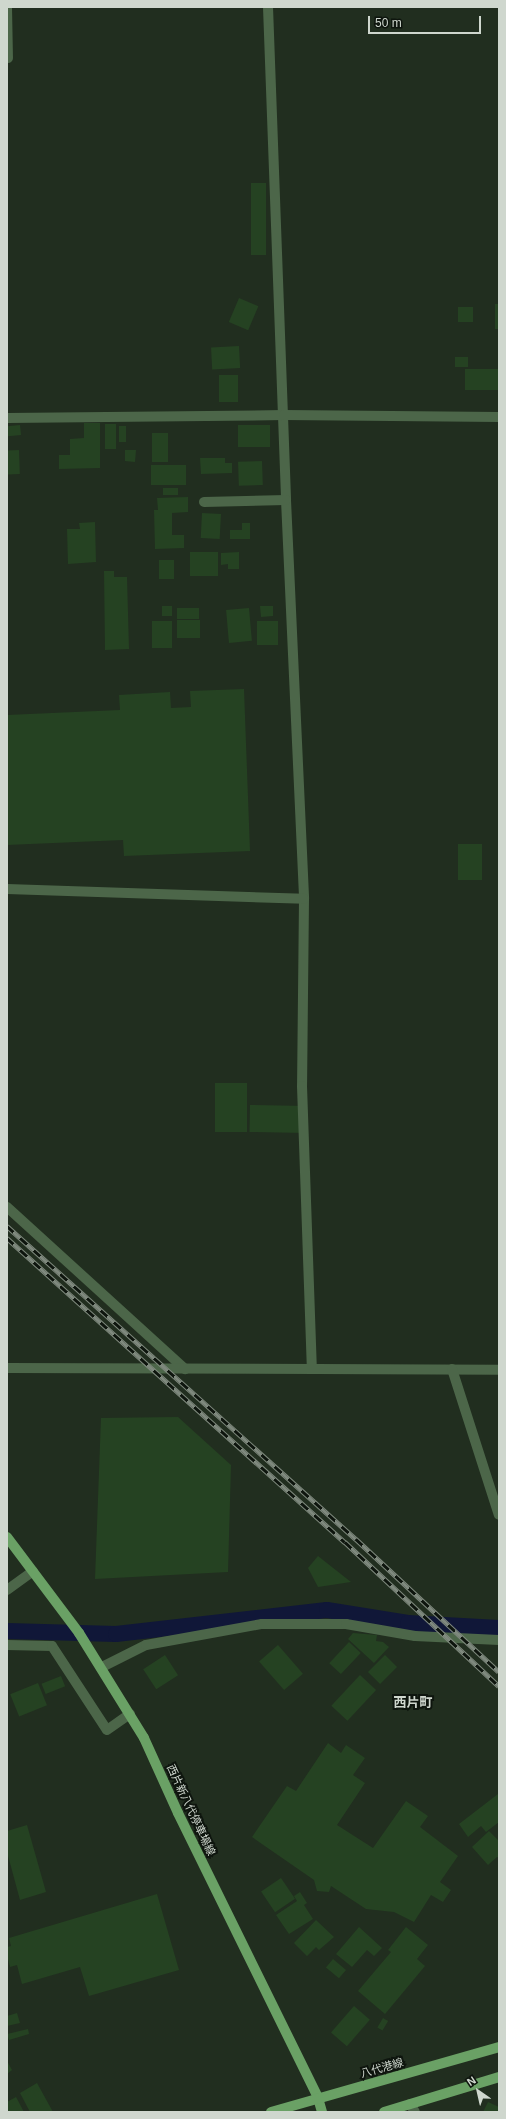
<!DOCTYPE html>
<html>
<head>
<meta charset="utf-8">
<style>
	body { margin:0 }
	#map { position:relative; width:506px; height:2119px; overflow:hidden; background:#212e1f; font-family:Helvetica,"Noto Sans JP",sans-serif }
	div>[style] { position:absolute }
	.canal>* { height:16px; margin:-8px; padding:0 8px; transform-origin:8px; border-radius:8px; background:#101738 }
	.building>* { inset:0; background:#254222; transform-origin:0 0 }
	.minor>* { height:10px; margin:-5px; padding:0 5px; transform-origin:5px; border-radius:5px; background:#4c6649 }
	.major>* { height:10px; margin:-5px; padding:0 5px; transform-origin:5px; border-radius:5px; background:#6aa165 }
	.rail>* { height:4.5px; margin-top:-2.25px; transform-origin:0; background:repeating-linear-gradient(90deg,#0e150e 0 9px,#7f897e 0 18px); box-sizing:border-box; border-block:1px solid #7f897e }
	span { translate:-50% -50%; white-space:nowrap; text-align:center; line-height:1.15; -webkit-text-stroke:4px #0e150e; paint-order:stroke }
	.street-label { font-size:11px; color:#cfd7ce }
	.quarter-label { font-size:13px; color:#cfd7ce; font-weight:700 }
	.frame { position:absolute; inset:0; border:8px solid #cfd7ce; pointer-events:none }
	.north { position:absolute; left:458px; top:2071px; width:40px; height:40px; -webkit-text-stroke:3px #0e150e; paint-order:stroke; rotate:326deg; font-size:11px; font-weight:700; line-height:16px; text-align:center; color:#cfd7ce }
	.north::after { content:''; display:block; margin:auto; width:14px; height:18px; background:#cfd7ce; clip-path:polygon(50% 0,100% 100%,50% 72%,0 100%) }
	.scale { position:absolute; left:368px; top:16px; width:113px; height:18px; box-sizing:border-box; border:2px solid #cfd7ce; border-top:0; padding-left:5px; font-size:12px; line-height:14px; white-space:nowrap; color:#cfd7ce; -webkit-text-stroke:3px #0e150e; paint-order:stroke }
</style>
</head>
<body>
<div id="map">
	<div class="canal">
		<div style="left:7px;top:1631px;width:109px;rotate:1.6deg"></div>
		<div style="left:116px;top:1634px;width:212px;rotate:-6.5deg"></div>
		<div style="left:327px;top:1610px;width:82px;rotate:9.1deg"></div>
		<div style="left:408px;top:1623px;width:91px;rotate:3.1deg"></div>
	</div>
	<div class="building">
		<div style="left:251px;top:183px;width:15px;height:72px"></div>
		<div style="left:239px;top:298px;width:21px;height:26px;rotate:23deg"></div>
		<div style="left:495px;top:304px;width:4px;height:25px"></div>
		<div style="left:458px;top:307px;width:15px;height:15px"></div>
		<div style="left:239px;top:346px;width:22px;height:28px;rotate:87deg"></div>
		<div style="left:455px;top:357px;width:13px;height:10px"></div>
		<div style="left:465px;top:369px;width:34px;height:21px"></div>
		<div style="left:219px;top:375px;width:19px;height:27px"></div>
		<div style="clip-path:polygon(84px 423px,100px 423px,100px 468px,59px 469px,59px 455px,70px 455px,70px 439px,84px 438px)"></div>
		<div style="left:105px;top:424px;width:11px;height:25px"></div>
		<div style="left:20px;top:425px;width:10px;height:13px;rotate:84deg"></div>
		<div style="left:270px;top:425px;width:22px;height:32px;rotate:90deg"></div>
		<div style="left:119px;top:426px;width:7px;height:16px"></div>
		<div style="left:152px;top:433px;width:16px;height:29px"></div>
		<div style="left:19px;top:450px;width:24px;height:12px;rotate:88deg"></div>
		<div style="clip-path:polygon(125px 450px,136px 450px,135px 462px,125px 461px)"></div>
		<div style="clip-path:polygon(200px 458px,225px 458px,225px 463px,232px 463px,232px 473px,201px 474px)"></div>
		<div style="left:262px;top:461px;width:24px;height:24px;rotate:88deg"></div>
		<div style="left:186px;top:465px;width:20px;height:35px;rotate:90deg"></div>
		<div style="left:163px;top:488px;width:15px;height:7px"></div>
		<div style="clip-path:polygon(188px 497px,188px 512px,172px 513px,172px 535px,184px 535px,184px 548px,155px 549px,154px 510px,158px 510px,157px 498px)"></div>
		<div style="left:202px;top:513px;width:19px;height:25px;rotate:3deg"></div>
		<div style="clip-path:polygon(95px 522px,96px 562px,68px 564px,67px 529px,80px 529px,79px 523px)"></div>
		<div style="clip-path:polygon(242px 523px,250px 523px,250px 539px,230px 539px,230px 530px,242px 530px)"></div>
		<div style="left:218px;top:552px;width:24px;height:28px;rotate:90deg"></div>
		<div style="clip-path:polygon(239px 552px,239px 569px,228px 569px,228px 564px,221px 565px,221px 553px)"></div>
		<div style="left:159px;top:560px;width:15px;height:19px"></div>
		<div style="clip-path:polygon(104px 571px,114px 571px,114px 577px,127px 577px,129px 649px,105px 650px)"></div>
		<div style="left:162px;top:606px;width:10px;height:10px"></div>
		<div style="clip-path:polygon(260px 606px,273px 606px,273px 616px,261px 617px)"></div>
		<div style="left:177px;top:608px;width:22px;height:11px"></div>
		<div style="left:249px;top:608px;width:33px;height:23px;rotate:85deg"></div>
		<div style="left:177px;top:620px;width:23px;height:18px"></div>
		<div style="left:152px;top:621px;width:20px;height:27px"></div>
		<div style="left:257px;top:621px;width:21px;height:24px"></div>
		<div style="clip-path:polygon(244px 689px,250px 851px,124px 856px,123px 840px,7px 845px,7px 715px,120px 710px,119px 695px,170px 692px,171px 708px,191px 707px,190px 691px)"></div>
		<div style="left:458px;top:844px;width:24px;height:36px"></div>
		<div style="left:215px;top:1083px;width:32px;height:49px"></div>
		<div style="left:250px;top:1105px;width:57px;height:27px;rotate:1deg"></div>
		<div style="clip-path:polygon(178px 1417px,231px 1465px,228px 1572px,95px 1579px,101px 1418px)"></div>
		<div style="clip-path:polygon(318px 1556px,351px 1582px,318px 1587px,308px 1568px)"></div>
		<div style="clip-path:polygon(353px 1633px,377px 1635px,376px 1641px,383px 1642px,389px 1647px,374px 1663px,348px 1639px)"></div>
		<div style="left:349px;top:1642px;width:16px;height:29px;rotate:43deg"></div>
		<div style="left:278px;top:1645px;width:38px;height:25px;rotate:49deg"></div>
		<div style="left:165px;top:1655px;width:24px;height:26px;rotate:57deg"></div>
		<div style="left:385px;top:1655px;width:17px;height:24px;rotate:45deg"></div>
		<div style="left:360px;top:1675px;width:22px;height:42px;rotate:43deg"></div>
		<div style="left:61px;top:1676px;width:11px;height:21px;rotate:68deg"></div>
		<div style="left:38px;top:1683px;width:24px;height:30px;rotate:68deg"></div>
		<div style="clip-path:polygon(328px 1743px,341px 1753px,346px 1745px,365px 1758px,353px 1775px,365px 1783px,337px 1825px,373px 1848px,406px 1801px,428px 1816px,420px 1827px,458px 1856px,440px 1882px,451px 1890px,443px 1902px,431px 1895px,414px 1922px,394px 1912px,366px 1909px,331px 1886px,329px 1892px,317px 1891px,314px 1880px,252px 1837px,287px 1786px,296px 1791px)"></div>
		<div style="clip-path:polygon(498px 1794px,499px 1822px,486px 1832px,481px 1826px,468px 1837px,459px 1824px)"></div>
		<div style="clip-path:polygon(27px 1825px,46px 1892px,20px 1900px,7px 1852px,7px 1831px)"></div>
		<div style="clip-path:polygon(489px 1831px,499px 1841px,499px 1858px,497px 1857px,488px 1865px,472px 1847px)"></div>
		<div style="left:281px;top:1878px;width:25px;height:24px;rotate:56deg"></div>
		<div style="clip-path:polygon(300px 1892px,307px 1903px,304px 1905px,313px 1919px,289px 1934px,276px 1915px,297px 1901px,294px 1896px)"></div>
		<div style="clip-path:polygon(157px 1894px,179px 1970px,89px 1996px,80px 1967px,22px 1984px,17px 1965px,10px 1967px,7px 1955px,7px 1947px,11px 1946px,9px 1938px)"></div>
		<div style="clip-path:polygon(316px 1920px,334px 1937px,319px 1950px,316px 1947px,307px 1956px,294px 1943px)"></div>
		<div style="clip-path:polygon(359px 1927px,382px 1948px,374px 1956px,367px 1950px,352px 1967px,336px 1954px)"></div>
		<div style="clip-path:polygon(406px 1927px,428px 1945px,417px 1959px,425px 1966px,385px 2014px,358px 1991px,391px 1952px,388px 1950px)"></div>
		<div style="left:333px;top:1959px;width:17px;height:11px;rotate:40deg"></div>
		<div style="left:354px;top:2006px;width:21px;height:35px;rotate:41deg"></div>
		<div style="clip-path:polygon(17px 2013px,20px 2023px,7px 2026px,7px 2016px)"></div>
		<div style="left:383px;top:2018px;width:6px;height:11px;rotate:31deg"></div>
		<div style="clip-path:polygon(28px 2029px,29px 2034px,9px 2040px,7px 2034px)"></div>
		<div style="clip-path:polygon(7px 2061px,12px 2070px,7px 2074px)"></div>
		<div style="clip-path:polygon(37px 2083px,53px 2112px,30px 2112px,20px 2093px)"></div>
		<div style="clip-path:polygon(16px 2097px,24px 2112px,7px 2112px,7px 2102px)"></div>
		<div style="clip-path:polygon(488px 2102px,499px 2107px,499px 2112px,483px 2112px)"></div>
	</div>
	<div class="minor">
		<div style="left:7px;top:7px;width:51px;rotate:88.9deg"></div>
		<div style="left:268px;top:7px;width:493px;rotate:87.9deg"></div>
		<div style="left:286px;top:500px;width:399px;rotate:87.4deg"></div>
		<div style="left:304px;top:899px;width:187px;rotate:90.6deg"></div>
		<div style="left:302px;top:1086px;width:283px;rotate:88deg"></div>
		<div style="left:7px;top:418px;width:277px;rotate:-0.6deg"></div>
		<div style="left:284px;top:415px;width:215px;rotate:0.5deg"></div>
		<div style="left:204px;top:502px;width:82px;rotate:-1.4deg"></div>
		<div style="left:7px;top:889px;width:297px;rotate:1.9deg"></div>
		<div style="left:7px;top:1207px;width:241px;rotate:42.3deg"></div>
		<div style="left:7px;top:1368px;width:492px;rotate:0.2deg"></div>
		<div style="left:452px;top:1369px;width:153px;rotate:72.2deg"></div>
		<div style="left:7px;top:1590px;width:32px;rotate:-36deg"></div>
		<div style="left:7px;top:1645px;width:45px;rotate:1.3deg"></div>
		<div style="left:52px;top:1646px;width:100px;rotate:56.8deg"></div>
		<div style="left:107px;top:1730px;width:28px;rotate:-35deg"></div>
		<div style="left:102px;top:1667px;width:49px;rotate:-26.6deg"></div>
		<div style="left:146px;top:1645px;width:118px;rotate:-10.3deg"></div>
		<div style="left:262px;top:1624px;width:84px"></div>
		<div style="left:346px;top:1624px;width:70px;rotate:9.9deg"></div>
		<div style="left:415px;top:1636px;width:84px;rotate:2.7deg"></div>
		<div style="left:410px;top:2104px;width:9px;rotate:58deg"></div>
	</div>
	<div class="major">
		<div style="left:7px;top:1537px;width:120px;rotate:53.1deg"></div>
		<div style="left:79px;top:1633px;width:123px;rotate:58.2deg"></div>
		<div style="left:144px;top:1738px;width:82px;rotate:65.6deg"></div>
		<div style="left:178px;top:1813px;width:318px;rotate:63.8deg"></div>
		<div style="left:318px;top:2098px;width:15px;rotate:74deg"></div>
		<div style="left:271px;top:2112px;width:237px;rotate:-15.9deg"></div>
		<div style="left:384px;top:2112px;width:120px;rotate:-16.9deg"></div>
	</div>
	<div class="rail">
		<div style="left:7px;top:1226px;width:469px;rotate:41.9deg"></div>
		<div style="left:356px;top:1539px;width:195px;rotate:42.9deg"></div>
		<div style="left:7px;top:1238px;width:455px;rotate:42deg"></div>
		<div style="left:345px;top:1542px;width:211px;rotate:43.1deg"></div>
	</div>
	<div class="street-label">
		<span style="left:191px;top:1810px;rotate:65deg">西片新八代停車場線</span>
		<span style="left:382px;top:2068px;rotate:-16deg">八代港線</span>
	</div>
	<div class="quarter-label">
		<span style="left:413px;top:1703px">西片町</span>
	</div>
	<div class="frame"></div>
	<div class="north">N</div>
	<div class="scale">50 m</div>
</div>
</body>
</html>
